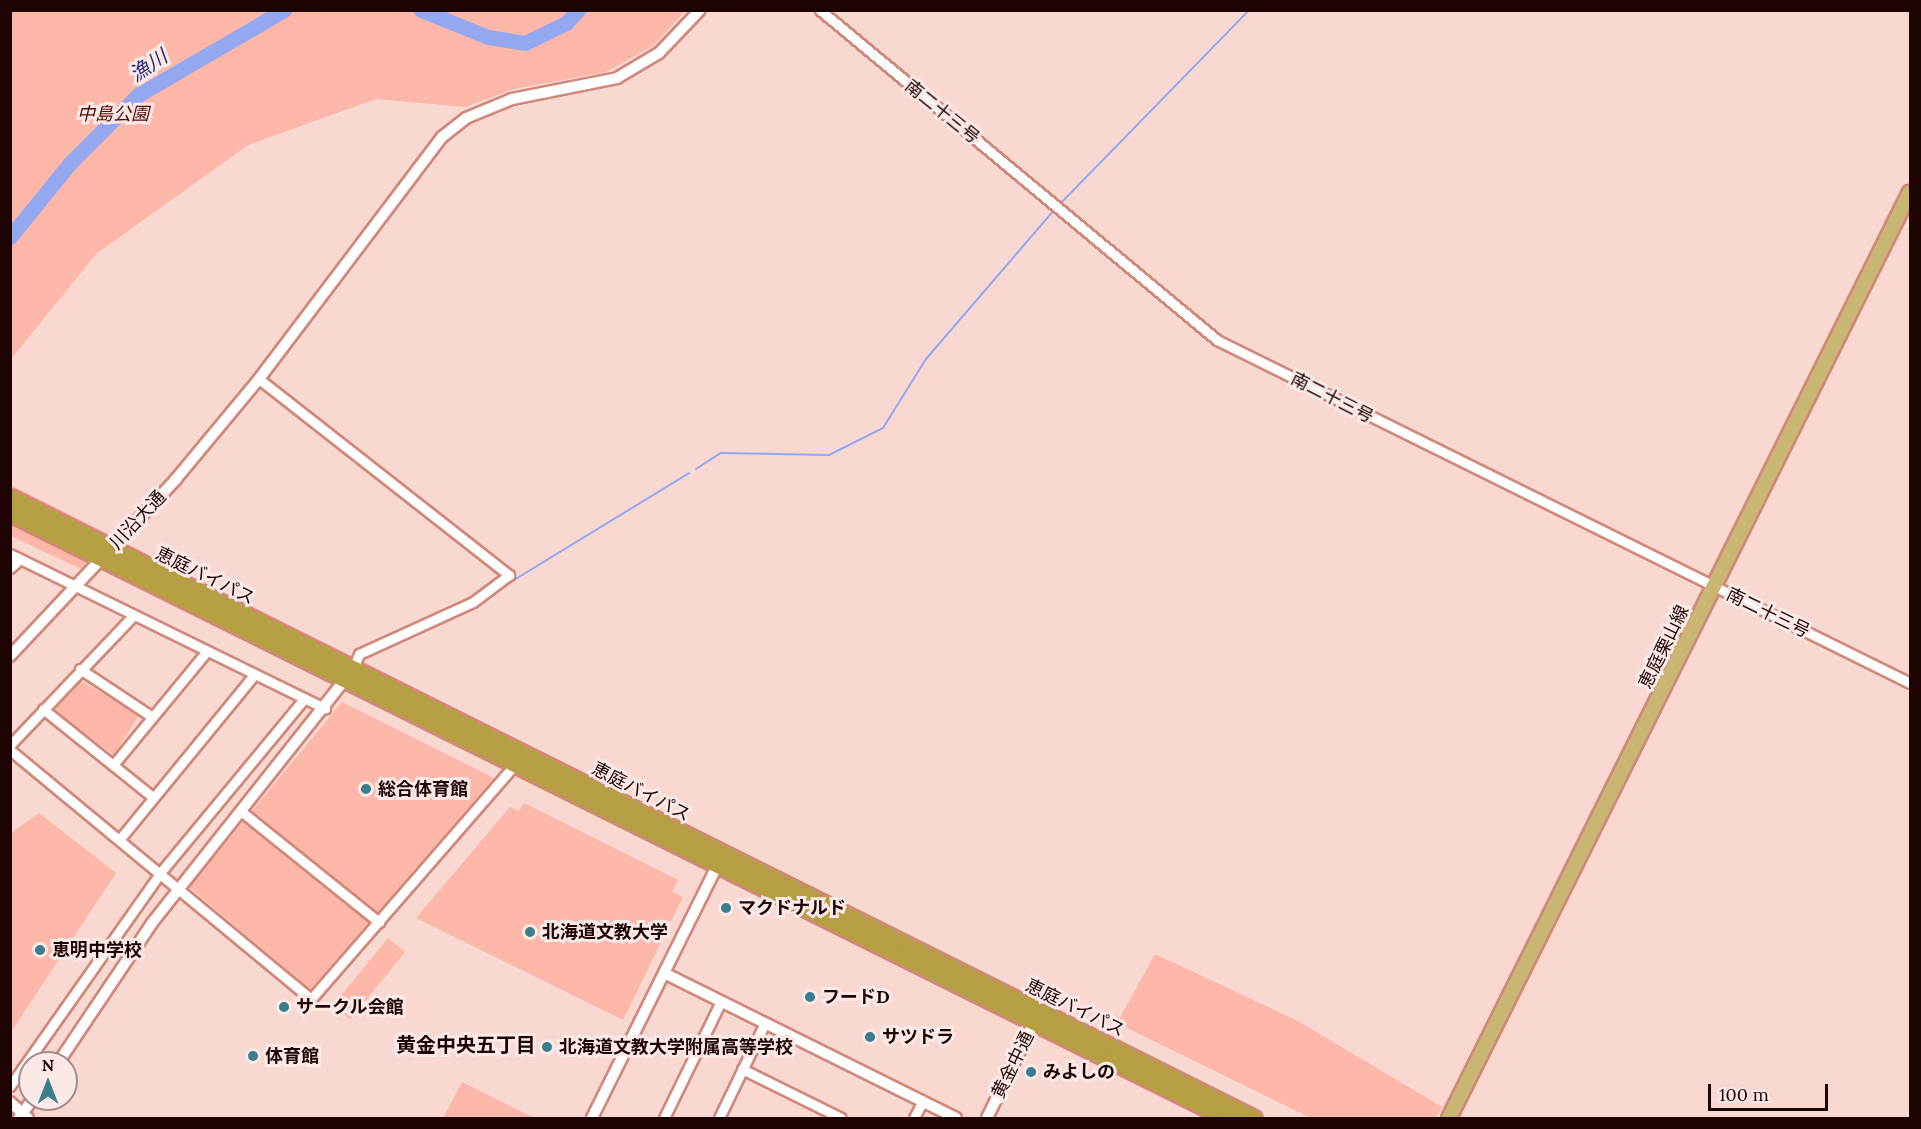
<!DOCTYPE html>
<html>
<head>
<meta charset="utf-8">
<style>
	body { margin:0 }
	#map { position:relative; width:1921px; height:1129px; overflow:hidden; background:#f8d8d1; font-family:Lora,"Noto Sans JP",serif }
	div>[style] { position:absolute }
	.green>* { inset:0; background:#fdb7a8; transform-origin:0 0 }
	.stream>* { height:2px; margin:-1px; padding:0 1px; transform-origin:1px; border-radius:1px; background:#94a8f1 }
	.river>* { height:15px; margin:-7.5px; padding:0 7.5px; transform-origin:7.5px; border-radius:7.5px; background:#94a8f1 }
	.roads { filter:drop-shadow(2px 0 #d18879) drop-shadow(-2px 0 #d18879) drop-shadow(0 2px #d18879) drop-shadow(0 -2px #d18879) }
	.minor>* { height:9px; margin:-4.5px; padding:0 4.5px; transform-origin:4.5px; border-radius:4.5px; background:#fff }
	.tertiary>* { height:10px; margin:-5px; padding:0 5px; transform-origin:5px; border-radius:5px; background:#fff }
	.primary>* { height:14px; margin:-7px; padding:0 7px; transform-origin:7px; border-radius:7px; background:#c8b672 }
	.trunk>* { height:15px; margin:-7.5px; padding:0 7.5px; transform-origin:7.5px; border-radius:7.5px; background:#b69e43 }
	.dots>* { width:16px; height:16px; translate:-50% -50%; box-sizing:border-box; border:3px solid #fae9e6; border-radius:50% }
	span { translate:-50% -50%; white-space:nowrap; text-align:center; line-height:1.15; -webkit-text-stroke:6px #fae9e6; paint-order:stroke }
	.street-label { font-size:18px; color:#1d0402 }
	.park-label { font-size:18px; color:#560800; font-style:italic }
	.poi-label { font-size:18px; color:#1d0402; font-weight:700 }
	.left { translate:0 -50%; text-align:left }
	.water-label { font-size:20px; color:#253082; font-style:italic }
	.neighbourhood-label { font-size:20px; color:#1d0402; font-weight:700 }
	.frame { position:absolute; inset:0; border:12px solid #1d0402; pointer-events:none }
	.north { position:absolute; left:18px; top:1051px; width:60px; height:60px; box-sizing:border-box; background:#fae9e6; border:2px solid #a28d8b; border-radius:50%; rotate:0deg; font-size:16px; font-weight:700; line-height:24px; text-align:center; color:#1d0402 }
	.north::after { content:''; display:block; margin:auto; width:21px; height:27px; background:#397e8b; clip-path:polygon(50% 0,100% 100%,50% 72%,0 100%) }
	.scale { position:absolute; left:1708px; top:1084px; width:120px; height:27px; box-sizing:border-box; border:3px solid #1d0402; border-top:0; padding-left:8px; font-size:18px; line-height:21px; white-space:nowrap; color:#1d0402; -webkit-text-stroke:4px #fae9e6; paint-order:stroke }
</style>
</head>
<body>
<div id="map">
	<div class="green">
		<div style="clip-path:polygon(11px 10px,685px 10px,685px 11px,653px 46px,606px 72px,514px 89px,465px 107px,376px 99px,248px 145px,96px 254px,11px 359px)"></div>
		<div style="clip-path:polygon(11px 485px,108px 534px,81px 569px,11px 536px)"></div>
		<div style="clip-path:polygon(78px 679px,139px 715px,114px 755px,54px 711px)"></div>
		<div style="clip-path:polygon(342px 702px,494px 778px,310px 990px,189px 887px)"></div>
		<div style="clip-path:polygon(524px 803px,678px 880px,672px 892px,683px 897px,623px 1020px,416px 918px,510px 807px,519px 811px)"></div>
		<div style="clip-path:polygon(39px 813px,116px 873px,11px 1032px,11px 833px)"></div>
		<div style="left:388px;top:938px;width:22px;height:87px;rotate:39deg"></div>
		<div style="clip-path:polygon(1155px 954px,1298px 1021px,1442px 1107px,1436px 1118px,1311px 1118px,1117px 1023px)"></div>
		<div style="clip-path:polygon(462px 1082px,534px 1118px,443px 1118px)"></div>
	</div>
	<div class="stream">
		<div style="left:1058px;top:206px;width:274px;rotate:-45.7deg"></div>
		<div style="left:696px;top:469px;width:30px;rotate:-33deg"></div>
		<div style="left:721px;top:453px;width:108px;rotate:1.1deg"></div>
		<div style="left:829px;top:455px;width:60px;rotate:-26.6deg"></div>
		<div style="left:883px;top:428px;width:81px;rotate:-58.1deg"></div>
		<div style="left:926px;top:359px;width:196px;rotate:-49.3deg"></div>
		<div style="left:491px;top:594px;width:232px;rotate:-31.4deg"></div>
		<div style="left:382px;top:650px;width:86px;rotate:-25.4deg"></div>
	</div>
	<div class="river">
		<div style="left:421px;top:10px;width:72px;rotate:21.9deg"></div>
		<div style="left:488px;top:37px;width:37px;rotate:9deg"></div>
		<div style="left:525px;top:43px;width:46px;rotate:-26deg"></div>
		<div style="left:566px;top:23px;width:18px;rotate:-47deg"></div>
		<div style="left:10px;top:237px;width:95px;rotate:-51deg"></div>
		<div style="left:70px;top:163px;width:96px;rotate:-45deg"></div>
		<div style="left:138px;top:95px;width:169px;rotate:-30.2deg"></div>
	</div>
	<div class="roads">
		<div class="minor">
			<div style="left:820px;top:10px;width:516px;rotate:39.73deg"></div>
			<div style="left:1217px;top:340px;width:773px;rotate:26.33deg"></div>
			<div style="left:259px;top:379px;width:318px;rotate:38.1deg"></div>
			<div style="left:509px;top:575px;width:45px;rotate:143.1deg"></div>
			<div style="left:473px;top:602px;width:125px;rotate:155.5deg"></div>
			<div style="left:359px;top:654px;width:18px;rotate:112deg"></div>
			<div style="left:10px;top:554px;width:351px;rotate:26.1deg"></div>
			<div style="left:10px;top:568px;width:13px;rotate:-42deg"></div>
			<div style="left:80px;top:669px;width:85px;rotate:33.5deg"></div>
			<div style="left:43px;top:709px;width:141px;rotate:38.7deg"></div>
			<div style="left:10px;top:745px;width:178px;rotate:-46.4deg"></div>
			<div style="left:10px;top:750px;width:391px;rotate:39.6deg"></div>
			<div style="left:311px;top:999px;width:311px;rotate:-49deg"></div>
			<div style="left:113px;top:765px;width:146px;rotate:-50.5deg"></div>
			<div style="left:242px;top:812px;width:176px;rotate:38.8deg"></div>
			<div style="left:119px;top:840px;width:212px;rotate:-50.7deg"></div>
			<div style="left:742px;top:1069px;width:110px;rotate:26.3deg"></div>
			<div style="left:10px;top:1086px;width:261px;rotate:-54.8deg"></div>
			<div style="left:160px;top:873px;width:224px;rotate:-50.4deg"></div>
			<div style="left:664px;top:1118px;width:130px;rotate:-64deg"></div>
			<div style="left:719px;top:1118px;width:106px;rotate:-64.2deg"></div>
			<div style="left:914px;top:1118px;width:18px;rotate:-63deg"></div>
		</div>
		<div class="tertiary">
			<div style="left:10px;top:656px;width:243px;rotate:-46.8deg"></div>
			<div style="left:176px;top:479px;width:130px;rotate:-50.3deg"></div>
			<div style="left:259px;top:379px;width:303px;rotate:-52.9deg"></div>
			<div style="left:442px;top:137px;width:31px;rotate:-38deg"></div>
			<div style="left:466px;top:118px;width:50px;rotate:-22.4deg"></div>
			<div style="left:512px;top:99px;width:107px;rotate:-11.3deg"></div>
			<div style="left:617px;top:78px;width:49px;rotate:-30.8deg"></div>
			<div style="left:659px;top:53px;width:59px;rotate:-46.4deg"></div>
			<div style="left:664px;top:973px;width:326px;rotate:26.4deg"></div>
			<div style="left:58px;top:1063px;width:169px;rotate:-56.1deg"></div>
			<div style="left:152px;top:923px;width:315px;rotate:-51.6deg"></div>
			<div style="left:10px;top:1102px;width:24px;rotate:42deg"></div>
			<div style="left:19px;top:1118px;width:24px;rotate:-54deg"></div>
			<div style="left:592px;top:1118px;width:288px;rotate:-63.6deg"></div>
			<div style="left:987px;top:1118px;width:111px;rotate:-63.9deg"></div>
		</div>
		<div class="primary">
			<div style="left:1449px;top:1118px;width:1034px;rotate:-63.53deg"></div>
		</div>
		<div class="trunk">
			<div style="left:10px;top:497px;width:1390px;rotate:26.53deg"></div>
			<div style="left:10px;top:513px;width:1358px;rotate:26.45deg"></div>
		</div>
	</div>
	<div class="dots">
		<div style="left:366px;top:789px;background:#397e8b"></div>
		<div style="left:726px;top:908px;background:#397e8b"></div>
		<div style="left:530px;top:932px;background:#397e8b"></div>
		<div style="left:40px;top:950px;background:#397e8b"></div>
		<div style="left:810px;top:997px;background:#397e8b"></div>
		<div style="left:284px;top:1007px;background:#397e8b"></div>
		<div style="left:870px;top:1037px;background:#397e8b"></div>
		<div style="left:547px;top:1047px;background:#397e8b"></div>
		<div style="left:253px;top:1056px;background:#397e8b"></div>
		<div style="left:1031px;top:1072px;background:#397e8b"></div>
	</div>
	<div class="street-label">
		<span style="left:942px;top:112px;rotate:39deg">南二十三号</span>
		<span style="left:1332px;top:398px;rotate:27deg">南二十三号</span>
		<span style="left:138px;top:520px;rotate:-47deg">川沿大通</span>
		<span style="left:205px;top:576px;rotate:26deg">恵庭バイパス</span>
		<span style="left:1768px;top:613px;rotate:26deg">南二十三号</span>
		<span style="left:1664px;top:647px;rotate:-64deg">恵庭栗山線</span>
		<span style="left:641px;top:792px;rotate:27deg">恵庭バイパス</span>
		<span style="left:1075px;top:1008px;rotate:26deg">恵庭バイパス</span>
		<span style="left:1013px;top:1065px;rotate:-64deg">黄金中通</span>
	</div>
	<div class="park-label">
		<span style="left:113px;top:114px">中島公園</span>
	</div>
	<div class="poi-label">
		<span class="left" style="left:378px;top:789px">総合体育館</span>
		<span class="left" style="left:738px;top:908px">マクドナルド</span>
		<span class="left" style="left:542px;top:932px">北海道文教大学</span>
		<span class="left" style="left:52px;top:950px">恵明中学校</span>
		<span class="left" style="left:822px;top:997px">フードD</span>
		<span class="left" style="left:296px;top:1007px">サークル会館</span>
		<span class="left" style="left:882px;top:1037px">サツドラ</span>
		<span class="left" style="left:559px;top:1047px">北海道文教大学附属高等学校</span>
		<span class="left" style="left:265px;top:1056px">体育館</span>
		<span class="left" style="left:1043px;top:1072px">みよしの</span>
	</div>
	<div class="water-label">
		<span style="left:148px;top:65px;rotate:-34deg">漁川</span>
	</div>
	<div class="neighbourhood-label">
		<span style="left:466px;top:1044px">黄金中央五丁目</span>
	</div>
	<div class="frame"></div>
	<div class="north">N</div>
	<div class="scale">100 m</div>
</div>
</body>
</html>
